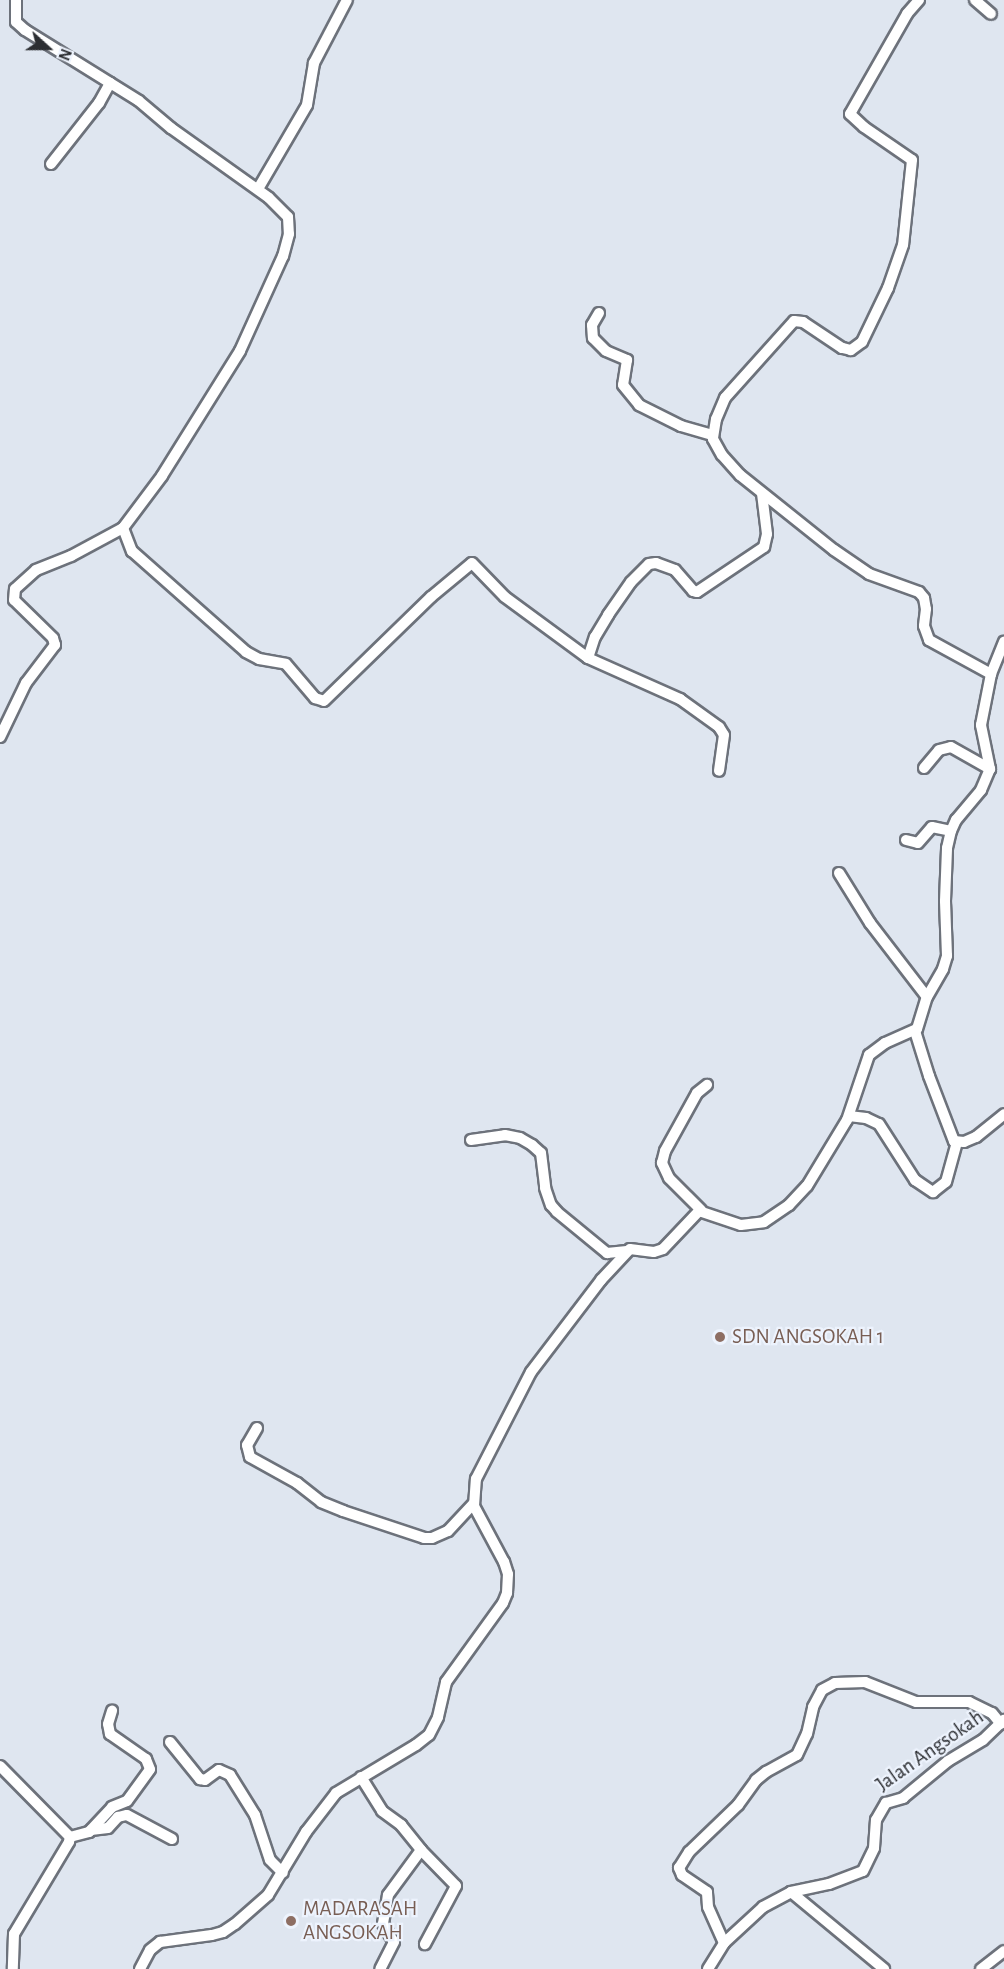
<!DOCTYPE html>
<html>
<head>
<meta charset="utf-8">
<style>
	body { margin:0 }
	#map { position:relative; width:1004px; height:1969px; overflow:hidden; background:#dfe6f0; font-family:"Alegreya Sans",sans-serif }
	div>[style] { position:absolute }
	.roads { filter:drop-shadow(2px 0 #6d727b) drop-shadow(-2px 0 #6d727b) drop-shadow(0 2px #6d727b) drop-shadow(0 -2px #6d727b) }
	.minor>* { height:10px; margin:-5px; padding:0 5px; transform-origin:5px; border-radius:5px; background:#fff }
	.dots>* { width:16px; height:16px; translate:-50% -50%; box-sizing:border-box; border:3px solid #edf3fd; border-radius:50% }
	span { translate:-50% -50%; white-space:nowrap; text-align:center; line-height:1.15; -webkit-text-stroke:4.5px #edf3fd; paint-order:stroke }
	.education-label { font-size:21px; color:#785e54 }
	.left { translate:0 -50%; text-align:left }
	.street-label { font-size:21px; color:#2c2e32 }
	.north { position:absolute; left:18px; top:18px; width:60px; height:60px; -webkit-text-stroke:4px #edf3fd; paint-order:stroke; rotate:111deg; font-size:16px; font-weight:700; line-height:24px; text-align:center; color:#2c2e32 }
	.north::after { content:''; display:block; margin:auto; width:21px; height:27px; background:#2c2e32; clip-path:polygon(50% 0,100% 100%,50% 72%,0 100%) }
</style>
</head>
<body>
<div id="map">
	<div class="roads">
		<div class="minor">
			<div style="left:16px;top:0;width:22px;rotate:90deg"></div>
			<div style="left:16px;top:22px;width:12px;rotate:42deg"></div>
			<div style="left:25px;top:30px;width:134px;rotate:31.9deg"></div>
			<div style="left:139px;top:101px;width:42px;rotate:40.2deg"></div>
			<div style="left:171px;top:128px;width:120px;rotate:35.5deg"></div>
			<div style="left:269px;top:198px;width:27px;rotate:45deg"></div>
			<div style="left:288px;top:217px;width:17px;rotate:87deg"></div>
			<div style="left:289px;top:234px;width:23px;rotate:105deg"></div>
			<div style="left:283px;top:256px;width:104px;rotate:114.4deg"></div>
			<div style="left:240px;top:351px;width:147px;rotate:122deg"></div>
			<div style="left:162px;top:476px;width:65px;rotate:126.9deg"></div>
			<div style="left:123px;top:528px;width:25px;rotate:69deg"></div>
			<div style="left:132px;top:551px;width:152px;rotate:41.5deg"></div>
			<div style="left:246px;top:652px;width:15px;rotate:28deg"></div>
			<div style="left:259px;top:659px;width:27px;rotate:10deg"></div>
			<div style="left:286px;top:664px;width:45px;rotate:49.5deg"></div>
			<div style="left:315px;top:698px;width:9px;rotate:18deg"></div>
			<div style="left:324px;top:701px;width:149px;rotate:-44.2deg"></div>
			<div style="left:431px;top:597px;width:53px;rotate:-39.7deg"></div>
			<div style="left:472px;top:563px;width:47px;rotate:45.9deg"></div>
			<div style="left:505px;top:597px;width:103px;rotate:36.3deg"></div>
			<div style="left:588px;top:658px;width:101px;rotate:24deg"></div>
			<div style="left:680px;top:699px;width:48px;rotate:35.7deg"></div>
			<div style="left:719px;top:727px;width:9px;rotate:58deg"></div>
			<div style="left:724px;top:735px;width:36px;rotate:98deg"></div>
			<div style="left:919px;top:0;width:18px;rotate:131deg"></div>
			<div style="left:907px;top:14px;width:115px;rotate:119.7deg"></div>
			<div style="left:850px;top:114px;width:19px;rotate:43deg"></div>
			<div style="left:864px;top:127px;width:58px;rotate:34.5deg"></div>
			<div style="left:912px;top:160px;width:85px;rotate:96deg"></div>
			<div style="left:903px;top:245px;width:46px;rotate:109.2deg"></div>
			<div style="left:888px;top:288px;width:60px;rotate:115.7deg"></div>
			<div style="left:862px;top:342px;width:14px;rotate:144deg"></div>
			<div style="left:851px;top:350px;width:9px;rotate:-167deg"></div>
			<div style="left:842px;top:348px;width:47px;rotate:-146.3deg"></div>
			<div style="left:803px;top:322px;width:9px;rotate:-174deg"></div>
			<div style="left:794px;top:321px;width:103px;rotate:131.9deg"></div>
			<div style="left:725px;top:398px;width:23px;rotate:113deg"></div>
			<div style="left:716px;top:419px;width:20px;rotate:99deg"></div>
			<div style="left:713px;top:439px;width:18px;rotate:61deg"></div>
			<div style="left:722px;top:455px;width:27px;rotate:48deg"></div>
			<div style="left:740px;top:475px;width:120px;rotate:38.6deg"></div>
			<div style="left:834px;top:550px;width:42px;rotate:34.4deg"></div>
			<div style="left:869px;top:574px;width:53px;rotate:19.8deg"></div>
			<div style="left:919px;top:592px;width:8px;rotate:50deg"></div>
			<div style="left:924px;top:598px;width:11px;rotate:80deg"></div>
			<div style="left:926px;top:609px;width:17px;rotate:97deg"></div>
			<div style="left:924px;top:626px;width:15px;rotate:70deg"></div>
			<div style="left:929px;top:640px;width:71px;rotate:28.7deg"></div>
			<div style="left:975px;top:0;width:21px;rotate:41deg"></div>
			<div style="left:51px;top:164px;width:78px;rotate:-51.8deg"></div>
			<div style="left:99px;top:103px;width:23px;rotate:-61deg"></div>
			<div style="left:258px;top:189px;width:97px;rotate:-59.7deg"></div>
			<div style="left:307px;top:105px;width:43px;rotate:-80.5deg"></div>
			<div style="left:314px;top:63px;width:71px;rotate:-62.4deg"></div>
			<div style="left:599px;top:313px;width:14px;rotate:120deg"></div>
			<div style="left:592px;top:325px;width:13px;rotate:86deg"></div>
			<div style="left:593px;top:338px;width:18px;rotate:45deg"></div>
			<div style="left:606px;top:351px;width:23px;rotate:23deg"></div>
			<div style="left:627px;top:360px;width:25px;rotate:99deg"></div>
			<div style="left:623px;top:385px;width:26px;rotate:51deg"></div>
			<div style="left:639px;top:405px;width:47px;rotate:26.6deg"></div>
			<div style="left:681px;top:426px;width:33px;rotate:16deg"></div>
			<div style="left:588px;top:658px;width:22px;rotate:-72deg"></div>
			<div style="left:595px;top:637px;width:26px;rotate:-59deg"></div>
			<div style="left:608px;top:615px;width:40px;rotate:-55.1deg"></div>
			<div style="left:631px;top:582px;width:25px;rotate:-45deg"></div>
			<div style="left:649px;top:564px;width:7px;rotate:-8deg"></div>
			<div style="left:656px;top:563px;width:20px;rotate:20deg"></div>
			<div style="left:675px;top:570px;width:28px;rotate:49deg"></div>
			<div style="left:693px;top:591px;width:4px;rotate:14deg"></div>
			<div style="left:697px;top:592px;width:81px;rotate:-33.9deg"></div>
			<div style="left:764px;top:547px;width:13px;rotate:-77deg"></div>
			<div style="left:767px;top:534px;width:41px;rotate:-97deg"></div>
			<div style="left:0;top:737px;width:60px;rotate:-64.3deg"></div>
			<div style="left:26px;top:683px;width:48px;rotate:-52.7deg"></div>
			<div style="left:55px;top:645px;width:7px;rotate:-106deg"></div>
			<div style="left:53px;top:638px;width:54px;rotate:-135.7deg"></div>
			<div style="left:14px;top:600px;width:11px;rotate:-85deg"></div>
			<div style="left:15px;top:589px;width:28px;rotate:-42deg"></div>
			<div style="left:36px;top:570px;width:38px;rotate:-22deg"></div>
			<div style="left:71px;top:556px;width:59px;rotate:-28.3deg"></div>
			<div style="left:924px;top:768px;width:23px;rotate:-50deg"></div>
			<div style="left:939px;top:750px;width:12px;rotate:-14deg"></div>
			<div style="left:951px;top:747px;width:45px;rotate:29.4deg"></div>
			<div style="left:906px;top:840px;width:12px;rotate:14deg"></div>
			<div style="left:918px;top:843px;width:21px;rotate:-49deg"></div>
			<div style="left:932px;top:827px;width:19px;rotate:12deg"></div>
			<div style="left:839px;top:873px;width:59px;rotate:58.2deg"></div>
			<div style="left:870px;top:923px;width:93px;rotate:52.4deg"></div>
			<div style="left:915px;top:1031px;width:47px;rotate:72.7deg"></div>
			<div style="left:929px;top:1076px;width:70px;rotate:69deg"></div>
			<div style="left:954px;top:1141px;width:10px;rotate:6deg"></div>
			<div style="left:964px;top:1142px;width:13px;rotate:-23deg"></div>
			<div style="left:976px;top:1137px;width:36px;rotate:-39deg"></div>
			<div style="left:849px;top:1116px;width:17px;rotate:7deg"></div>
			<div style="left:866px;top:1118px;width:14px;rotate:25deg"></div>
			<div style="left:879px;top:1124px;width:67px;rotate:57.3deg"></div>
			<div style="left:915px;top:1180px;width:22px;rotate:34deg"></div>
			<div style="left:933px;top:1192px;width:16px;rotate:-38deg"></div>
			<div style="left:946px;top:1182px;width:41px;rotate:-74.6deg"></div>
			<div style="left:471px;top:1140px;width:34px;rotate:-8deg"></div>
			<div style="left:505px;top:1135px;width:15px;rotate:11deg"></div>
			<div style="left:520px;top:1138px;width:14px;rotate:30deg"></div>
			<div style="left:532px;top:1145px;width:12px;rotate:42deg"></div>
			<div style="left:541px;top:1153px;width:35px;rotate:83deg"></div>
			<div style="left:545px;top:1188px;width:18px;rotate:71deg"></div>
			<div style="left:551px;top:1205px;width:9px;rotate:49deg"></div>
			<div style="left:557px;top:1212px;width:65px;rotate:39.4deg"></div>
			<div style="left:607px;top:1253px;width:20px;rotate:-6deg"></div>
			<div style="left:701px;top:1210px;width:45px;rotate:-135deg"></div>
			<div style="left:669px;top:1178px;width:17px;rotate:-115deg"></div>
			<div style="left:662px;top:1163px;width:12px;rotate:-76deg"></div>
			<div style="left:665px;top:1151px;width:66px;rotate:-61.1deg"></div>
			<div style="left:697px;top:1093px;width:13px;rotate:-39deg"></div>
			<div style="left:257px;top:1428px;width:20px;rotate:120deg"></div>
			<div style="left:247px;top:1445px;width:12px;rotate:76deg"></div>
			<div style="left:250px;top:1457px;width:54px;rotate:29deg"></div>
			<div style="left:297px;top:1483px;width:31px;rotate:38deg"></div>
			<div style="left:321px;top:1502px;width:24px;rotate:22deg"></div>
			<div style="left:343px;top:1511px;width:85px;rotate:18.4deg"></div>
			<div style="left:424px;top:1538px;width:8px"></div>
			<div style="left:432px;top:1538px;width:17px;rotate:-24deg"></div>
			<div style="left:448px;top:1531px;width:38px;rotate:-47deg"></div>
			<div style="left:170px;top:1742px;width:48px;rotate:51deg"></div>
			<div style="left:200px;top:1779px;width:5px;rotate:11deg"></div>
			<div style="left:205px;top:1780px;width:17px;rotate:-36deg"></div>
			<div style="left:219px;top:1770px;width:12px;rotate:24deg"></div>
			<div style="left:230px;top:1775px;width:47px;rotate:58deg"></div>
			<div style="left:255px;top:1815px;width:47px;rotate:71.6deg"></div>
			<div style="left:270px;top:1860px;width:18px;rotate:45deg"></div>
			<div style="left:0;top:1766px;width:100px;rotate:45.4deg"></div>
			<div style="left:70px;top:1837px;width:5px;rotate:101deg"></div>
			<div style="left:69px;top:1842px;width:107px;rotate:120.9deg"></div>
			<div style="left:14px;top:1934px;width:35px;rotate:92deg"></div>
			<div style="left:361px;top:1777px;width:40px;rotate:58deg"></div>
			<div style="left:382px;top:1811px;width:24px;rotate:36deg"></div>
			<div style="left:401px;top:1825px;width:32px;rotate:51deg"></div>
			<div style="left:421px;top:1850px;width:56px;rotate:126.3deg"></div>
			<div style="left:388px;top:1895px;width:29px;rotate:100deg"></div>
			<div style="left:383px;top:1924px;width:21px;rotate:59deg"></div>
			<div style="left:394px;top:1942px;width:30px;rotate:117deg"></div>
			<div style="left:91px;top:1830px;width:17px;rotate:-7deg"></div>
			<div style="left:108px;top:1828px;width:15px;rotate:-48deg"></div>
			<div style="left:118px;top:1817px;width:9px;rotate:-13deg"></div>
			<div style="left:127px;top:1815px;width:51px;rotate:28.1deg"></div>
			<div style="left:70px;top:1837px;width:20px;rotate:-15deg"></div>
			<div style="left:89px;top:1832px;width:34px;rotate:-47deg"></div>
			<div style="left:112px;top:1807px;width:16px;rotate:-22deg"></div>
			<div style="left:127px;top:1801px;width:39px;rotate:-54deg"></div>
			<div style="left:150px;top:1769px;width:11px;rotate:-112deg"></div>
			<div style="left:146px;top:1759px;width:44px;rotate:-145.2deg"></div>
			<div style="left:110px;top:1734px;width:10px;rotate:-101deg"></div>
			<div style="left:108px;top:1724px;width:14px;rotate:-73deg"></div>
			<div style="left:421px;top:1850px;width:50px;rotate:45.8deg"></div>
			<div style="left:456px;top:1886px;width:66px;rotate:118.1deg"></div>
			<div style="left:791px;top:1892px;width:121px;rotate:39.6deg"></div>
			<div style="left:724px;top:1943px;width:39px;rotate:-114deg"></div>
			<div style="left:708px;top:1907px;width:15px;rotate:-94deg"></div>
			<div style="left:707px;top:1892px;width:30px;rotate:-146deg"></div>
			<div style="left:682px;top:1875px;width:8px;rotate:-113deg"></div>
			<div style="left:679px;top:1868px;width:19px;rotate:-58deg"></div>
			<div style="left:689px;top:1852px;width:68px;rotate:-43.8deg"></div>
			<div style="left:738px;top:1805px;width:31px;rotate:-54deg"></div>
			<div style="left:756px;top:1780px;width:13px;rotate:-39deg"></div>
			<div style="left:766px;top:1772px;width:35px;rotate:-29deg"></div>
			<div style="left:797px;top:1755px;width:23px;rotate:-65deg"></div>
			<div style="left:807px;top:1734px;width:28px;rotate:-77deg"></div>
			<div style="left:813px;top:1707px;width:19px;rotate:-62deg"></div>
			<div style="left:822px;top:1690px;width:15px;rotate:-28deg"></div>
			<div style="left:835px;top:1683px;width:30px;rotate:-2deg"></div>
			<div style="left:865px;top:1682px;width:55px;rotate:21.4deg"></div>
			<div style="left:916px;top:1702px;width:53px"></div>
			<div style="left:969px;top:1702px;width:25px;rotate:26deg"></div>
			<div style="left:992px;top:1713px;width:14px;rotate:51deg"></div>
			<div style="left:140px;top:1969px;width:21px;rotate:-62deg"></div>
			<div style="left:150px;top:1950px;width:13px;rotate:-39deg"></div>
			<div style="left:160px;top:1942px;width:52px;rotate:-7.7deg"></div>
			<div style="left:212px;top:1935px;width:11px;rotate:-15deg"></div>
			<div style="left:223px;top:1932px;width:14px;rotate:-34deg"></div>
			<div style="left:235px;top:1924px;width:44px;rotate:-41.3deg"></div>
			<div style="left:268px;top:1895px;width:74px;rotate:-58.9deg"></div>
			<div style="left:306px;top:1832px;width:49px;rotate:-52.4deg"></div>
			<div style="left:336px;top:1793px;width:93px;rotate:-31deg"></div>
			<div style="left:416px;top:1745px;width:16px;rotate:-38deg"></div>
			<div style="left:429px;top:1735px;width:20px;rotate:-63deg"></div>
			<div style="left:438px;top:1717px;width:36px;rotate:-77deg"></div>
			<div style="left:446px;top:1682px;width:97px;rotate:-54.2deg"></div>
			<div style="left:503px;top:1603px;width:11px;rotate:-68deg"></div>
			<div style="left:507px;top:1593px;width:19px;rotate:-87deg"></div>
			<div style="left:508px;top:1574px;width:13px;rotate:-108deg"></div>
			<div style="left:504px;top:1562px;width:64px;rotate:-118.2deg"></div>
			<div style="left:474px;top:1506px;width:27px;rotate:-86deg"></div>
			<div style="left:476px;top:1479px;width:120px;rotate:-62.8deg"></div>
			<div style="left:531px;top:1372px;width:116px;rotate:-52.7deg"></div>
			<div style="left:601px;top:1280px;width:42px;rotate:-46.9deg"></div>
			<div style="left:630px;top:1249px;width:24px;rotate:7deg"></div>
			<div style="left:654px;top:1252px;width:9px;rotate:-18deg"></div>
			<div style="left:663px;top:1249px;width:52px;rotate:-46.5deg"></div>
			<div style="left:699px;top:1211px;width:44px;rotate:18.4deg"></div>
			<div style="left:741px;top:1225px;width:23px;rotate:-7deg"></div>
			<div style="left:764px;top:1222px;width:30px;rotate:-34deg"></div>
			<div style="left:789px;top:1205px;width:26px;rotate:-47deg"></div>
			<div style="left:807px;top:1186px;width:77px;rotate:-58.8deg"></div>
			<div style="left:847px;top:1120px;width:69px;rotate:-71.3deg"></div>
			<div style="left:869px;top:1055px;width:20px;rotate:-37deg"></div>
			<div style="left:885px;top:1043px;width:35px;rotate:-24deg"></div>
			<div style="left:917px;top:1029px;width:34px;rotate:-73deg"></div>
			<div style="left:927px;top:997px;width:32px;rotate:-60deg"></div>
			<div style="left:943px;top:969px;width:14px;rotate:-73deg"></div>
			<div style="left:947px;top:956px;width:55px;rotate:-92.1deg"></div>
			<div style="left:945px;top:901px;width:53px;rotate:-87.8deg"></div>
			<div style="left:947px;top:848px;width:17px;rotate:-77deg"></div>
			<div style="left:951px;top:831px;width:12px;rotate:-66deg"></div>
			<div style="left:956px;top:820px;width:39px;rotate:-50deg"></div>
			<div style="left:981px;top:790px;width:23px;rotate:-67deg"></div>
			<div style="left:990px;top:769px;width:45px;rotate:-101.6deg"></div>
			<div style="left:981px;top:725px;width:52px;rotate:-78.9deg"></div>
			<div style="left:991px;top:674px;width:35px;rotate:-68deg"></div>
			<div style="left:708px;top:1969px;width:31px;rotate:-58deg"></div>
			<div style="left:724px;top:1943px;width:53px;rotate:-42.7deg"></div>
			<div style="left:763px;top:1907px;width:32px;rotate:-28deg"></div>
			<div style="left:791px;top:1892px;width:39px;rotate:-12deg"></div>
			<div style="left:829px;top:1884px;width:36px;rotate:-21deg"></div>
			<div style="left:863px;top:1871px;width:25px;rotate:-64deg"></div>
			<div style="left:874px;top:1848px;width:28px;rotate:-86deg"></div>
			<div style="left:876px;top:1820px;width:20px;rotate:-60deg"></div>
			<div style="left:886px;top:1803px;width:18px;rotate:-16deg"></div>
			<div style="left:903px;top:1798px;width:58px;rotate:-39.4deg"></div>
			<div style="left:948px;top:1761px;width:41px;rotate:-31deg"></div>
			<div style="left:983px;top:1740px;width:29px;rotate:-44deg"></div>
			<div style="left:981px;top:1969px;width:29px;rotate:-38deg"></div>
		</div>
	</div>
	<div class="dots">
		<div style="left:720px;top:1337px;background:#8d6e63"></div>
		<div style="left:291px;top:1921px;background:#8d6e63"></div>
	</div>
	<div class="education-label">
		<span class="left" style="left:732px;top:1337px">SDN ANGSOKAH 1</span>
		<span class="left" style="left:303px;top:1921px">MADARASAH<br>ANGSOKAH</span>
	</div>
	<div class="street-label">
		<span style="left:930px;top:1751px;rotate:-35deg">Jalan Angsokah</span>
	</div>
	<div class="north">N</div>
</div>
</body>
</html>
